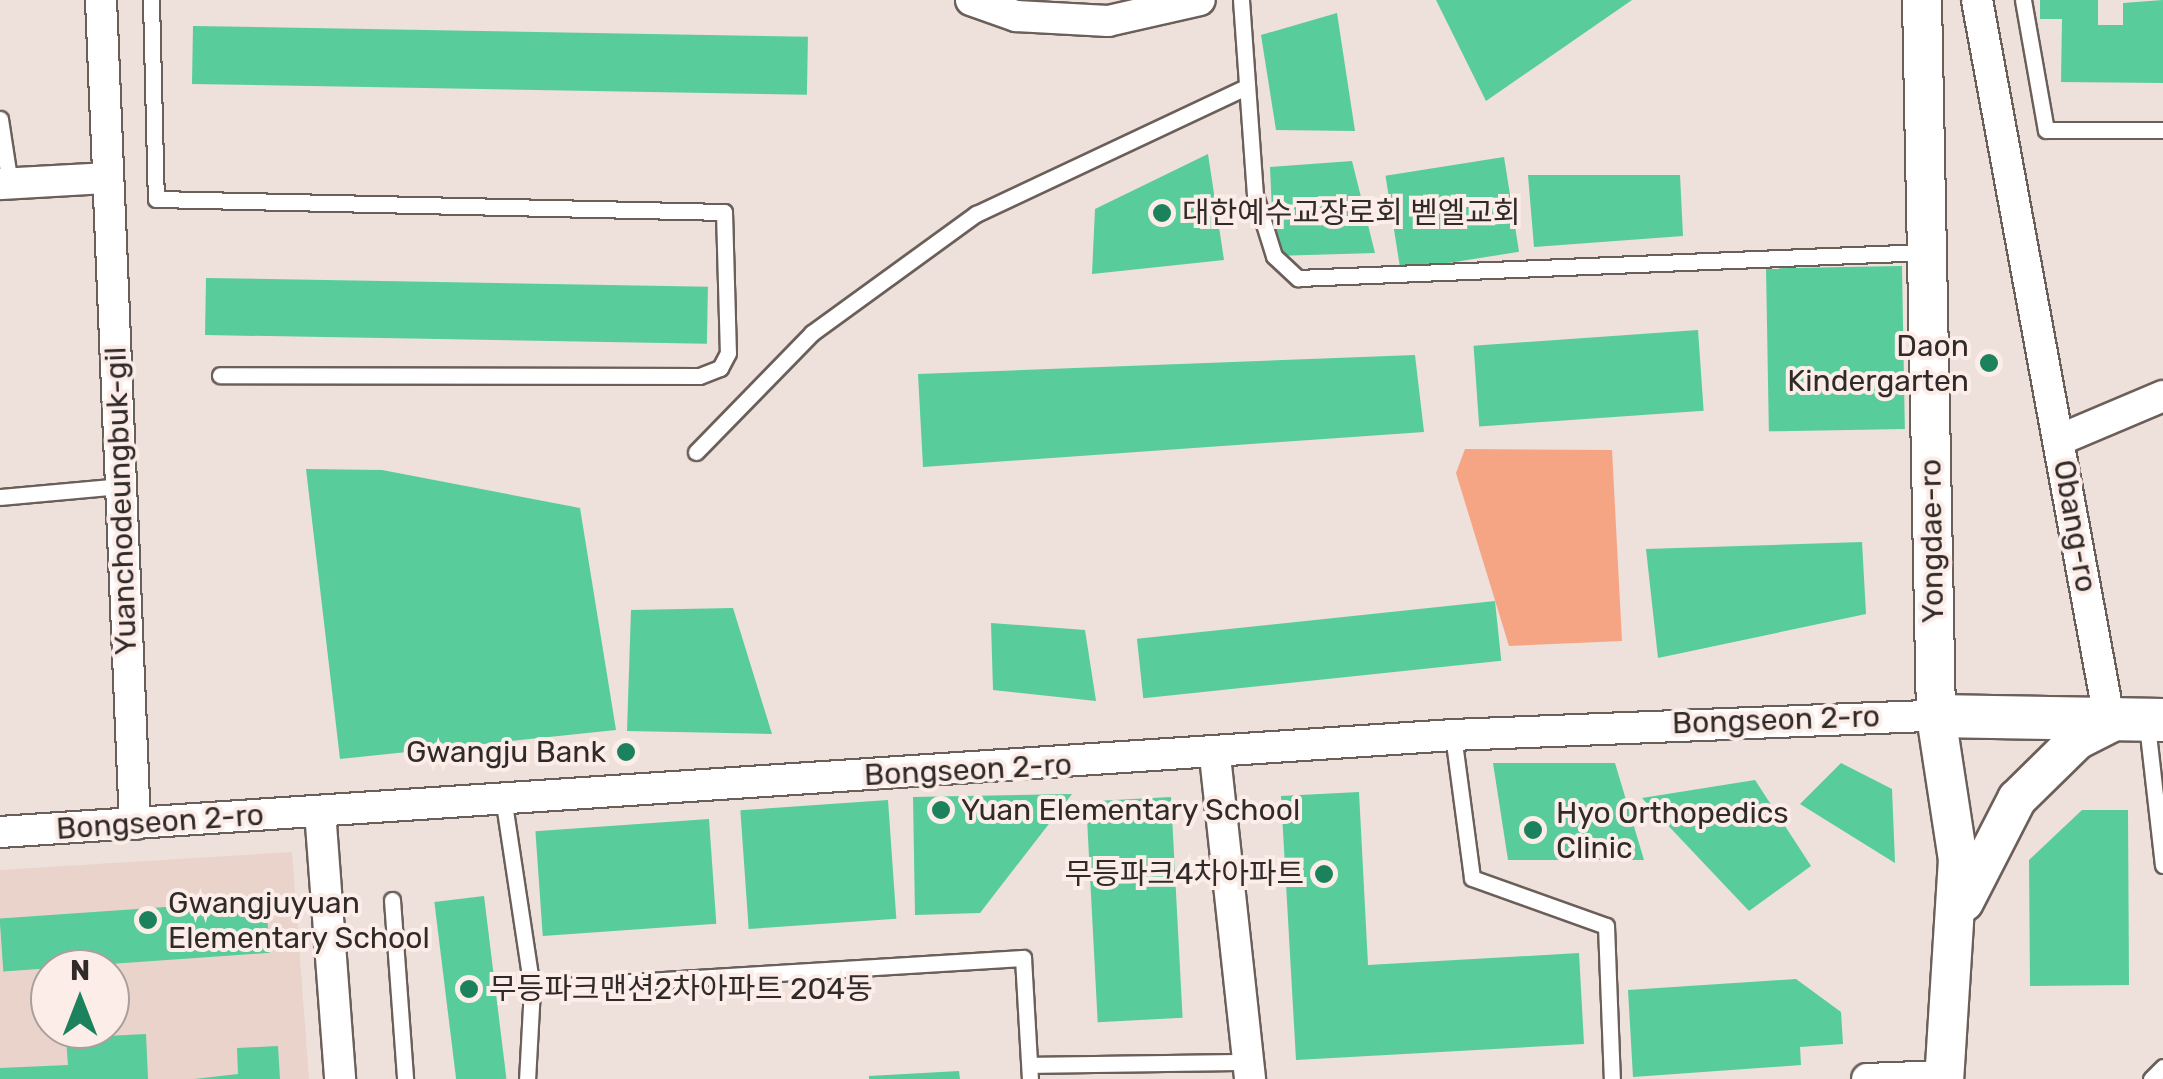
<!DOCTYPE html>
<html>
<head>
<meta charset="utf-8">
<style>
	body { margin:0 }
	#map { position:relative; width:2163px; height:1079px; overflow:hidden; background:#eee0da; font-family:Rubik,"Noto Sans KR",sans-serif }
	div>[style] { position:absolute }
	.built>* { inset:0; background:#e9d3cb }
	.green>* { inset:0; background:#f5a584 }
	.building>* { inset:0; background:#58cc9b; transform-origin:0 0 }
	.roads { filter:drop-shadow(2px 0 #6b5f5a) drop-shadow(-2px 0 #6b5f5a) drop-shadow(0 2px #6b5f5a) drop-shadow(0 -2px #6b5f5a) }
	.service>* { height:15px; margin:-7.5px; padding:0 7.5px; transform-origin:7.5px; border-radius:7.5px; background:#fff }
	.minor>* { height:30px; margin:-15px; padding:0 15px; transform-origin:15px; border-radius:15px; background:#fff }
	.tertiary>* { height:38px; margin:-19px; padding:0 19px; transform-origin:19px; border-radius:19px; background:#fff }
	.secondary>* { height:42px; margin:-21px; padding:0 21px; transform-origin:21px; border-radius:21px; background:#fff }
	.dots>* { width:28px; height:28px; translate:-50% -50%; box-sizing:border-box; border:5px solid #fcede8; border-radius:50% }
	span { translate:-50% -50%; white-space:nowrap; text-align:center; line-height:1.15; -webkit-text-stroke:8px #fcede8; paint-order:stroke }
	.poi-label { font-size:30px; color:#302b29 }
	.left { translate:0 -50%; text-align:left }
	.right { translate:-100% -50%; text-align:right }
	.street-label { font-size:30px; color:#302b29 }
	.north { position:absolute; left:30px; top:949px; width:100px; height:100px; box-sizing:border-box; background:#fcede8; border:2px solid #aa9f9c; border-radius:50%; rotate:0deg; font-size:28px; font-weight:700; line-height:40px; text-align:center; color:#302b29 }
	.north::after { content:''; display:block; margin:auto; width:35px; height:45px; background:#1c825d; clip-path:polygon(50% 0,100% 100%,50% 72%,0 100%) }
</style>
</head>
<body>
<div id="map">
	<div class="built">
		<div style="clip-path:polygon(evenodd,292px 852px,309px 1079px,0 1079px,0 870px,292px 852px,50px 969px,110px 969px,110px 1029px,50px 1029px,50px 969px)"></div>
	</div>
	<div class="green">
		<div style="clip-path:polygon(1465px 449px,1612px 450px,1622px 641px,1509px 646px,1456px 473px)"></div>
	</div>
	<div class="building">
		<div style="clip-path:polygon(1436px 0,1632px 0,1486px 101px)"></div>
		<div style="clip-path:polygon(2040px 0,2098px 0,2098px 25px,2123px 25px,2123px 3px,2163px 0,2163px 83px,2061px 82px,2062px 19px,2040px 19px)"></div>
		<div style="clip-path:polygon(1337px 13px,1355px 131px,1276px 130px,1261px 35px)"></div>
		<div style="left:193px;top:26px;width:615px;height:58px;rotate:1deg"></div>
		<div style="clip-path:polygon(1208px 154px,1224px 260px,1092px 274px,1095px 209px)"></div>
		<div style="left:1504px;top:157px;width:96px;height:120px;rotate:81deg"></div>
		<div style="clip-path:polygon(1352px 161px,1375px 253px,1274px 256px,1270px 167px)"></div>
		<div style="clip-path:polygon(1528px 175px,1680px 175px,1683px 236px,1534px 247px)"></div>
		<div style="left:1902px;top:266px;width:163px;height:136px;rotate:89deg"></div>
		<div style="left:206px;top:278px;width:502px;height:57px;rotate:1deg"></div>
		<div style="left:1698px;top:330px;width:81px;height:225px;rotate:86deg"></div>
		<div style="clip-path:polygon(1415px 355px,1424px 432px,923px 467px,918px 374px)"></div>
		<div style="clip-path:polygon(306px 469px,382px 470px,580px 508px,616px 730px,340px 759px)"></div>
		<div style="clip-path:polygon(1862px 542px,1866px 614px,1658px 658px,1646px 549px)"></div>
		<div style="left:1495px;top:601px;width:60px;height:360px;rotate:84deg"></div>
		<div style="clip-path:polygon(733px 608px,772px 734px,627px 731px,631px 610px)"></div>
		<div style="clip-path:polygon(991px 623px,1085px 630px,1096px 701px,993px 690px)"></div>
		<div style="clip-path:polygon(1493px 763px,1615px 763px,1644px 860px,1508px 860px)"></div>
		<div style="clip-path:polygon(1841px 763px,1892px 789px,1895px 863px,1800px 804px)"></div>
		<div style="clip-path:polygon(1755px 780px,1811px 866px,1749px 911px,1642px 798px)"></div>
		<div style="clip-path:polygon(1359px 792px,1368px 965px,1579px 953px,1584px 1044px,1296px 1060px,1281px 796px)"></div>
		<div style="clip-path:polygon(1072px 794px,980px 913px,915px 915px,913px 797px)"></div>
		<div style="left:1171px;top:797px;width:221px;height:85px;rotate:87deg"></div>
		<div style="left:888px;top:800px;width:119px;height:148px;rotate:86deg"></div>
		<div style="clip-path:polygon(2082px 810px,2128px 810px,2129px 985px,2030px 986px,2029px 860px)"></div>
		<div style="left:709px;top:819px;width:105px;height:174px;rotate:86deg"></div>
		<div style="left:484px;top:896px;width:184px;height:50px;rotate:83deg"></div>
		<div style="left:266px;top:900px;width:53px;height:267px;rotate:86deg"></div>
		<div style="clip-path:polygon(1796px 979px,1841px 1012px,1843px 1044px,1800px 1047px,1801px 1065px,1633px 1077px,1628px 990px)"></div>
		<div style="clip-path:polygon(146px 1034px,148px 1079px,0 1079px,0 1068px,68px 1065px,66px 1038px)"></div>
		<div style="clip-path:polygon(278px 1046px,280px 1079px,194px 1079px,238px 1074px,237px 1048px)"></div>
		<div style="clip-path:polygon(959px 1071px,960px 1079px,869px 1079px,869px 1076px)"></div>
	</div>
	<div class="roads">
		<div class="service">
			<div style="left:151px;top:0;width:199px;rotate:88.6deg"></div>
			<div style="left:156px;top:199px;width:568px;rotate:1.31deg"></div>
			<div style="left:724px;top:212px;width:141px;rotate:88.4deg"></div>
			<div style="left:728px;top:353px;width:17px;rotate:118deg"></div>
			<div style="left:720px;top:368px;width:22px;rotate:159deg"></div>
			<div style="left:699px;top:376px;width:479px;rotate:-179.9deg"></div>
			<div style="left:1241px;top:0;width:196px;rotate:85.9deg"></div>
			<div style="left:1255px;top:195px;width:64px;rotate:72.7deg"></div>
			<div style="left:1274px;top:256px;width:33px;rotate:43deg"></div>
			<div style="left:1298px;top:278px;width:629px;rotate:-2.37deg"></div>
			<div style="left:2023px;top:0;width:132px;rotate:80deg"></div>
			<div style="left:2046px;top:130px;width:117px"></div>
			<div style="left:0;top:119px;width:66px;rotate:81.3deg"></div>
			<div style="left:696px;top:452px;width:166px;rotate:-45.7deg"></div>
			<div style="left:812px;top:333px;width:203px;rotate:-36deg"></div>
			<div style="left:976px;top:214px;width:298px;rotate:-25.2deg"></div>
			<div style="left:0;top:497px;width:121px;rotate:-5.2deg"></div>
			<div style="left:2147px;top:725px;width:141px;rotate:83.5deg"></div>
			<div style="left:1453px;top:735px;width:144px;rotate:82.4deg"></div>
			<div style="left:1472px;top:878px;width:142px;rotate:19.7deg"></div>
			<div style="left:1606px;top:926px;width:153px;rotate:87.8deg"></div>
			<div style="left:503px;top:797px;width:193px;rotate:81.4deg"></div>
			<div style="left:532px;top:988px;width:91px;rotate:93.1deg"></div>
			<div style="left:392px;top:900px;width:179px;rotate:85.8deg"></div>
			<div style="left:532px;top:988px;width:492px;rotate:-3.5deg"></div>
			<div style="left:1023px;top:958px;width:121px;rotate:86.7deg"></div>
			<div style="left:1030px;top:1065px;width:218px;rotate:-0.8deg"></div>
			<div style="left:2151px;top:1079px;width:17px;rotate:-45deg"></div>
		</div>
		<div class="minor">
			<div style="left:101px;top:0;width:825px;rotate:87.64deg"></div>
			<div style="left:971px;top:0;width:48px;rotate:19.6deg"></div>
			<div style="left:1016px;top:16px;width:92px;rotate:3.1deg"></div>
			<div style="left:1108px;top:21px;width:94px;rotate:-12.9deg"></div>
			<div style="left:1977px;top:0;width:735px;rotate:79.58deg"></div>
			<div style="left:0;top:184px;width:108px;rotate:-3.2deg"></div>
			<div style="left:2059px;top:440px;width:113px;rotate:-22.9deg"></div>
			<div style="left:1215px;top:756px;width:325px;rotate:83.8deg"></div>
			<div style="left:320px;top:811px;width:269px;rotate:85.7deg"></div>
			<div style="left:0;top:832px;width:1456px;rotate:-3.82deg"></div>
			<div style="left:1453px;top:735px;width:483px;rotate:-2.3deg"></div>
			<div style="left:1867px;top:1079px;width:77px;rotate:-2.2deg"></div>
		</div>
		<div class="tertiary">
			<div style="left:1922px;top:0;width:716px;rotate:88.88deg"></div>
			<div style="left:1936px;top:716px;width:145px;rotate:81.3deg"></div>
			<div style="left:1958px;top:859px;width:220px;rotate:93.6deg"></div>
			<div style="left:1964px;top:902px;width:116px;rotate:-62.8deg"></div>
			<div style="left:2017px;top:799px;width:84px;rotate:-44.5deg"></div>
			<div style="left:2077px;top:740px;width:37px;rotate:-27deg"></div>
		</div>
		<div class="secondary">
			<div style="left:1936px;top:716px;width:227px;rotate:1deg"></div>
		</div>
	</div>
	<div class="dots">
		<div style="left:1162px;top:213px;background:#1c825d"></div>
		<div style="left:1989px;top:363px;background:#1c825d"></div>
		<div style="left:626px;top:752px;background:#1c825d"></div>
		<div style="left:941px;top:810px;background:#1c825d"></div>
		<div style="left:1533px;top:830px;background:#1c825d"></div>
		<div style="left:1324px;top:874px;background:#1c825d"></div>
		<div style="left:148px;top:920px;background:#1c825d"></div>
		<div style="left:469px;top:989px;background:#1c825d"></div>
	</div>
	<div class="poi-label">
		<span class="left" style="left:1182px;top:213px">대한예수교장로회 벧엘교회</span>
		<span class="right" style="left:1969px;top:363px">Daon<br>Kindergarten</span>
		<span class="right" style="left:606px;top:752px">Gwangju Bank</span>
		<span class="left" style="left:961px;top:810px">Yuan Elementary School</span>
		<span class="left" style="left:1556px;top:830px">Hyo Orthopedics<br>Clinic</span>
		<span class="right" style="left:1304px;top:874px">무등파크4차아파트</span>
		<span class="left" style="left:168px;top:920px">Gwangjuyuan<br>Elementary School</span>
		<span class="left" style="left:489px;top:989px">무등파크맨션2차아파트 204동</span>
	</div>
	<div class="street-label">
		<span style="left:121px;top:501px;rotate:-92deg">Yuanchodeungbuk-gil</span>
		<span style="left:2075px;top:526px;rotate:80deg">Obang-ro</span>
		<span style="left:1932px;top:541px;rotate:-91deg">Yongdae-ro</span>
		<span style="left:1776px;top:720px;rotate:-2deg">Bongseon 2-ro</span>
		<span style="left:968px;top:770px;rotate:-3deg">Bongseon 2-ro</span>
		<span style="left:160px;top:822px;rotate:-4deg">Bongseon 2-ro</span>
	</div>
	<div class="north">N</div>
</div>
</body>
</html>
